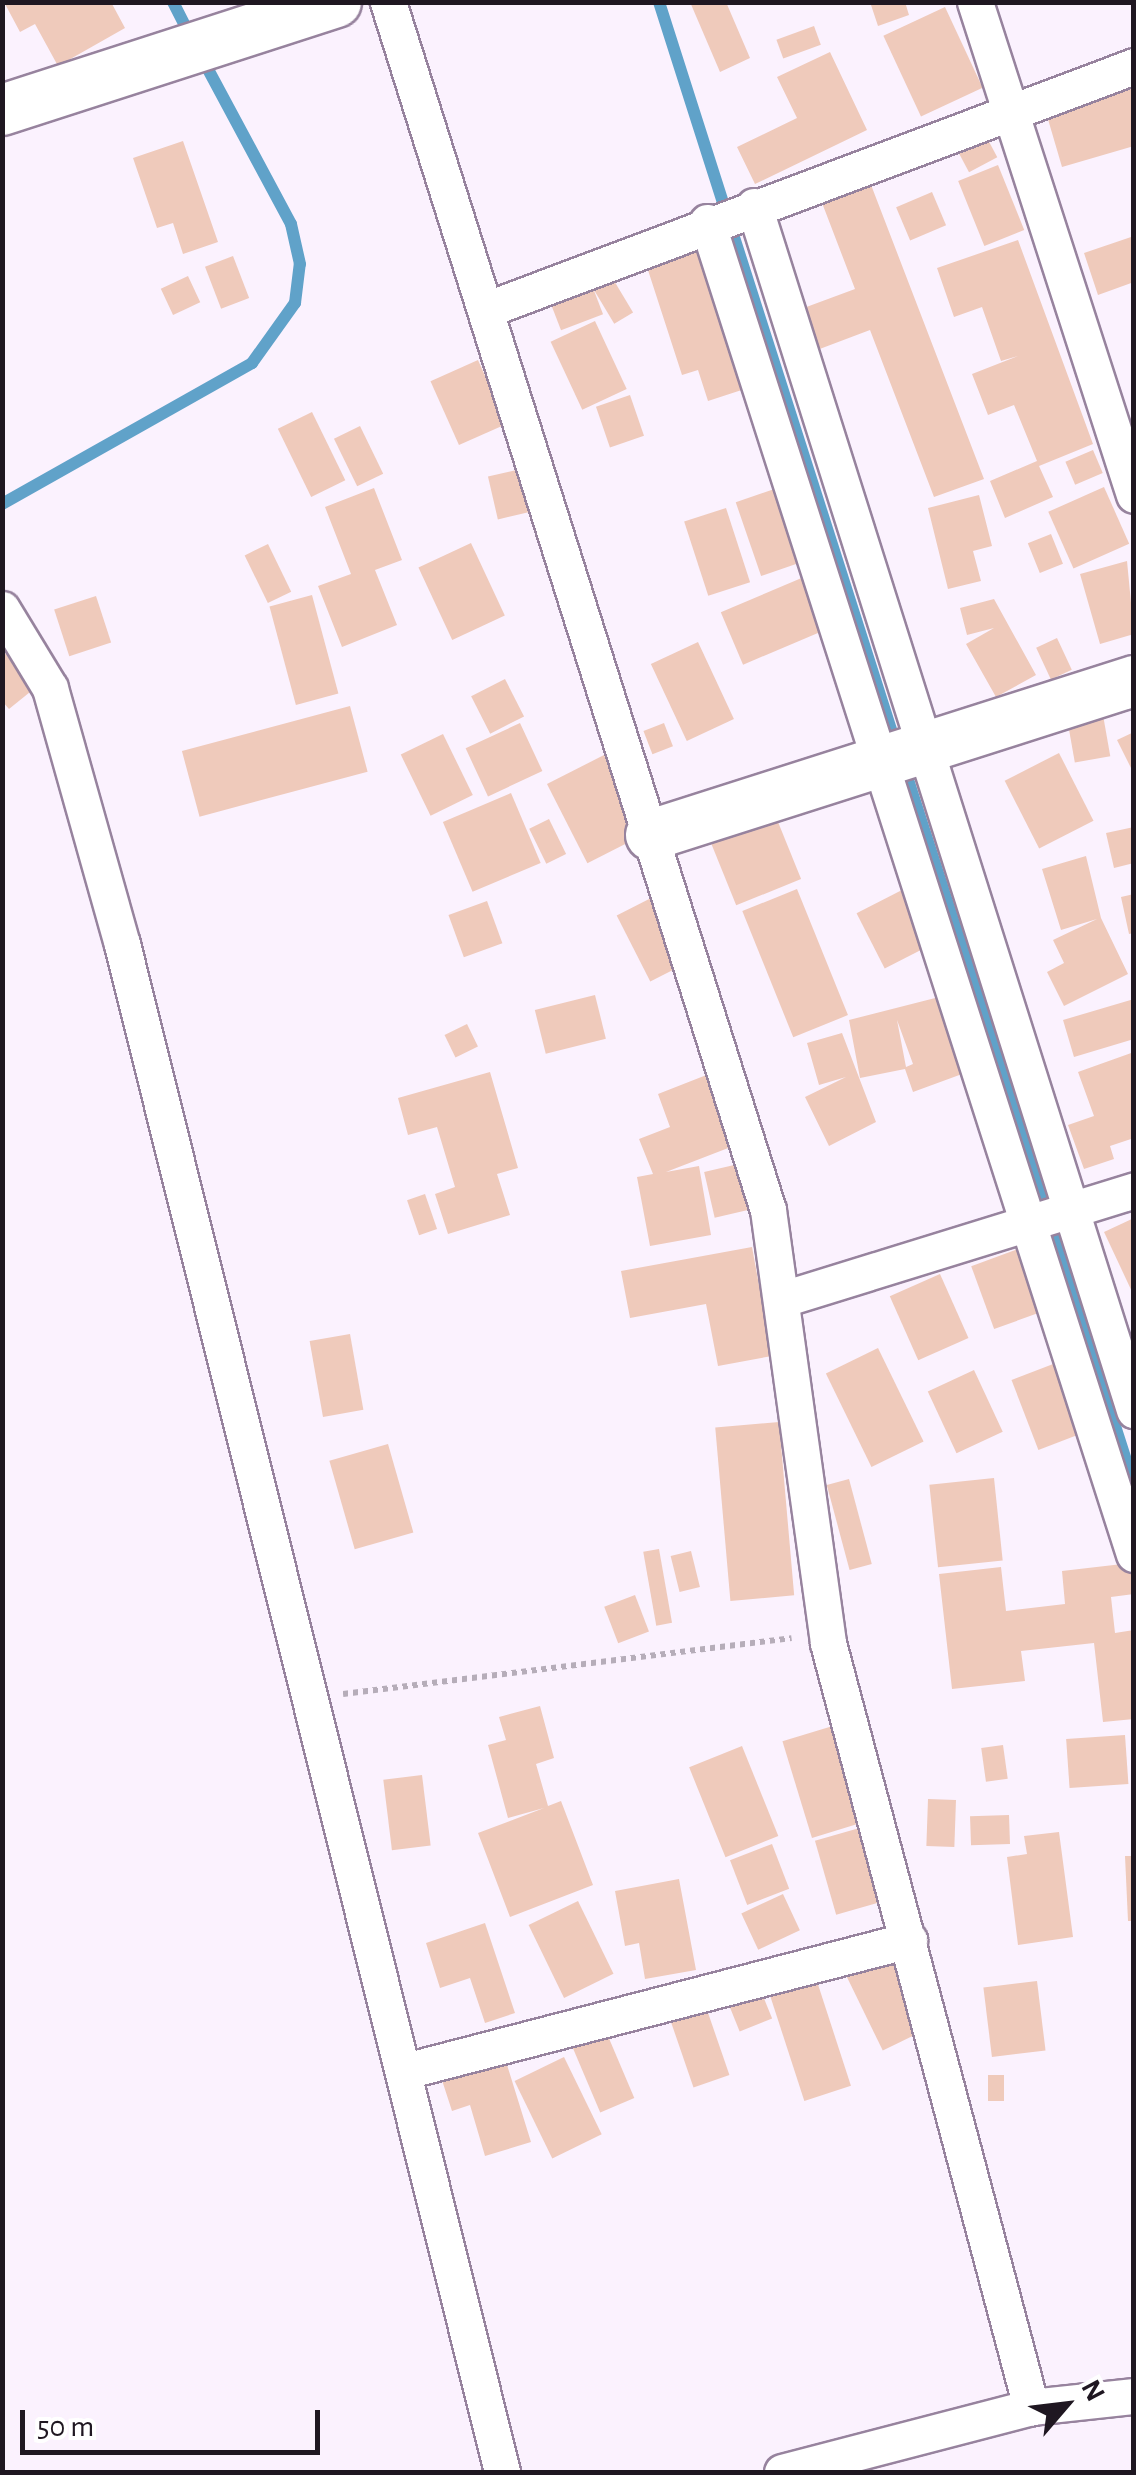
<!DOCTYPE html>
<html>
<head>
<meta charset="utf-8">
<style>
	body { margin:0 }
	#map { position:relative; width:1136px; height:2475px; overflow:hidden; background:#fbf2fe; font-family:"Alegreya Sans",sans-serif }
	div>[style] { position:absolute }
	.stream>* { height:12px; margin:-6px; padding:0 6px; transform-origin:6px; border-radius:6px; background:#60a2c9 }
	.building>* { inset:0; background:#efcabb; transform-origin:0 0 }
	.path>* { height:6px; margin-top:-3px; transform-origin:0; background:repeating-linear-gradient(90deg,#b6adb9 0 5px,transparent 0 10px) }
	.roads { filter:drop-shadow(2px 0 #97839e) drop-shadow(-2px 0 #97839e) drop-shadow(0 2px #97839e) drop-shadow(0 -2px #97839e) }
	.street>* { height:35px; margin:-17.5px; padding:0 17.5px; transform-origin:17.5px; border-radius:17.5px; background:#fff }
	.secondary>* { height:50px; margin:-25px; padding:0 25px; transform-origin:25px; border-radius:25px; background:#fff }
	span { translate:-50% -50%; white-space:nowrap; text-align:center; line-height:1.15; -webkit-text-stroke:8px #fff; paint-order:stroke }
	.frame { position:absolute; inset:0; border:5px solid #1f1721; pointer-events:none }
	.north { position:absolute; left:1016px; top:2355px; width:100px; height:100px; -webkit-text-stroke:8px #fff; paint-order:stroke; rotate:62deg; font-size:28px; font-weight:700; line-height:40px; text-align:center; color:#1f1721 }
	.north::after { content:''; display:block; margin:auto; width:35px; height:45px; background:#1f1721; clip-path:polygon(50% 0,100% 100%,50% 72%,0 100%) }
	.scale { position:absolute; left:20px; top:2410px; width:300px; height:45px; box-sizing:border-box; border:5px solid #1f1721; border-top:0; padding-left:12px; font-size:30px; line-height:35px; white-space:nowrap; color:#1f1721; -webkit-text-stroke:8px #fff; paint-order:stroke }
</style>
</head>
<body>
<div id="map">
	<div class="stream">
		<div style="left:173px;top:2px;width:38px;rotate:63deg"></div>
		<div style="left:659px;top:2px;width:783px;rotate:72.31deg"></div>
		<div style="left:2px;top:504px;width:287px;rotate:-29.4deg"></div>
		<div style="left:252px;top:363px;width:74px;rotate:-54.4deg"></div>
		<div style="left:295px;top:303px;width:39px;rotate:-83deg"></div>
		<div style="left:300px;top:264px;width:41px;rotate:-102.7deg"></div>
		<div style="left:291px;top:224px;width:188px;rotate:-118.2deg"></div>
		<div style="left:904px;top:767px;width:754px;rotate:72.24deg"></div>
	</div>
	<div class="building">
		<div style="clip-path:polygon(4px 2px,111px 2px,125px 28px,58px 66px,35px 24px,20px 32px)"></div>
		<div style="clip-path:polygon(690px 2px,726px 2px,750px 58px,720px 72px)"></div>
		<div style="clip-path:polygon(870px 2px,905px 2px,909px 15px,878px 26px)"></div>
		<div style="left:945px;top:7px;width:89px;height:68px;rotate:65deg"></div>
		<div style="left:814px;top:26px;width:20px;height:40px;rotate:70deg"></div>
		<div style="clip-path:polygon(830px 52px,867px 130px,755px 184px,737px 147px,797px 118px,777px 77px)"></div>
		<div style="clip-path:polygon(1134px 84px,1134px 146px,1062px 167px,1045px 109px)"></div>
		<div style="left:986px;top:136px;width:24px;height:32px;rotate:62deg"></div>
		<div style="clip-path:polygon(183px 141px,218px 242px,183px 254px,173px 223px,157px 228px,133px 158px)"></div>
		<div style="left:998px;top:165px;width:70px;height:43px;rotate:68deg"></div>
		<div style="clip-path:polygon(868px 177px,984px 479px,934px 497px,870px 330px,817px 350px,801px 309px,855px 289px,819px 195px)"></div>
		<div style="left:932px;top:192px;width:36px;height:39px;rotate:67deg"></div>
		<div style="clip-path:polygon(1134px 236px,1134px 282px,1098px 295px,1084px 253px)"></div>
		<div style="clip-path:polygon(1018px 240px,1093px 444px,1039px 466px,1053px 497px,1005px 518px,990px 481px,1037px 461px,1014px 405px,988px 415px,972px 374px,1018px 356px,1001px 361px,982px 307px,954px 317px,937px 268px)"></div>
		<div style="clip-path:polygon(710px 243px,757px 385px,708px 401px,698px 370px,682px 375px,646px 264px)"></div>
		<div style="left:233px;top:256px;width:45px;height:30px;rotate:69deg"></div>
		<div style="left:188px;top:276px;width:29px;height:30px;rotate:65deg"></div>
		<div style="left:613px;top:279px;width:39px;height:22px;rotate:59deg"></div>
		<div style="left:593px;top:288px;width:28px;height:45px;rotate:69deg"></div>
		<div style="left:595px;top:321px;width:75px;height:49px;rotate:65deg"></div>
		<div style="left:478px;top:360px;width:70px;height:52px;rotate:66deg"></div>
		<div style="left:630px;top:395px;width:43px;height:36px;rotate:71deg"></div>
		<div style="left:312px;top:412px;width:76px;height:38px;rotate:64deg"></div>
		<div style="left:360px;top:426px;width:53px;height:29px;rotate:64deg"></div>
		<div style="left:1093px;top:450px;width:25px;height:30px;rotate:67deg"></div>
		<div style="left:525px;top:468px;width:44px;height:38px;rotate:77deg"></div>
		<div style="left:783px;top:486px;width:78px;height:50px;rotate:71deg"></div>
		<div style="left:1104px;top:487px;width:62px;height:61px;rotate:66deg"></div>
		<div style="clip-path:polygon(374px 488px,402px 560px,375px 570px,397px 625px,342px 647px,318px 586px,351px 574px,325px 507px)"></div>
		<div style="clip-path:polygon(979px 495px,992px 546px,973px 551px,981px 581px,948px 589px,928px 508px)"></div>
		<div style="left:726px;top:508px;width:78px;height:44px;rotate:72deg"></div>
		<div style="left:1051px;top:534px;width:32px;height:25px;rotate:68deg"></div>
		<div style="left:471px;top:543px;width:80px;height:58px;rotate:65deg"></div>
		<div style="left:268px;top:544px;width:53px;height:26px;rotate:64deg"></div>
		<div style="clip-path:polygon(1127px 561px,1134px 634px,1100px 644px,1080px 574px)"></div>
		<div style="left:811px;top:574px;width:57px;height:98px;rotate:67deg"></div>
		<div style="left:312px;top:595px;width:102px;height:44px;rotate:75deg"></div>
		<div style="left:96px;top:596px;width:49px;height:44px;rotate:72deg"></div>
		<div style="clip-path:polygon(994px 599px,1036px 675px,996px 697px,966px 644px,994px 628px,967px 635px,960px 608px)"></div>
		<div style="left:1057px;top:638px;width:35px;height:23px;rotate:65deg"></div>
		<div style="left:698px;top:642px;width:85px;height:52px;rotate:65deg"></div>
		<div style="clip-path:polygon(2px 650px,35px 688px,9px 709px,2px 701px)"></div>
		<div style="left:505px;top:679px;width:42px;height:38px;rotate:63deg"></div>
		<div style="left:350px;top:706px;width:68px;height:174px;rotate:75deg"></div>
		<div style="left:1103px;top:715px;width:42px;height:36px;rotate:80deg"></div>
		<div style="left:520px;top:723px;width:53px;height:60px;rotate:65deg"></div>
		<div style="left:664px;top:723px;width:25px;height:22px;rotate:69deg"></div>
		<div style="clip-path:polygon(1134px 732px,1134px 774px,1117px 740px)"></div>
		<div style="left:443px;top:734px;width:68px;height:47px;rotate:64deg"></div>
		<div style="left:1059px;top:753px;width:76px;height:61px;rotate:63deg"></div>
		<div style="left:604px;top:755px;width:89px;height:64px;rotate:63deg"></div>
		<div style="left:511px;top:793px;width:76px;height:74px;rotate:67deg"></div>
		<div style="left:776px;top:817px;width:67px;height:70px;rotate:68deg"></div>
		<div style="left:549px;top:819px;width:39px;height:22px;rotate:64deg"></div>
		<div style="clip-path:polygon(1134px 827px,1134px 863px,1114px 868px,1106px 833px)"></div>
		<div style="clip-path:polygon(1086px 856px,1101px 918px,1128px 974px,1064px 1006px,1047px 972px,1064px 963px,1053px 940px,1097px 919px,1061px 930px,1042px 869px)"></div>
		<div style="left:797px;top:889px;width:136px;height:59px;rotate:68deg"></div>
		<div style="left:902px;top:890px;width:62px;height:51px;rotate:63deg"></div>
		<div style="clip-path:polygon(1134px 894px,1134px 933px,1129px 934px,1121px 897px)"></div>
		<div style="left:655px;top:896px;width:74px;height:43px;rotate:63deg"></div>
		<div style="left:487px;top:901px;width:45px;height:41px;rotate:70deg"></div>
		<div style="left:595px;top:995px;width:45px;height:62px;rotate:76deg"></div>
		<div style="clip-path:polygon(evenodd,947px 995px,973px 1070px,913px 1092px,905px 1069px,860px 1078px,849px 1020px,947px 995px,897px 1020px,913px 1064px,906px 1067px,897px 1020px)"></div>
		<div style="clip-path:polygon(1134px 999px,1134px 1039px,1074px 1057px,1063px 1020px)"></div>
		<div style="left:467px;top:1024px;width:25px;height:25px;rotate:64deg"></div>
		<div style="clip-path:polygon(842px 1033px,876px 1122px,829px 1146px,805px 1097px,846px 1077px,819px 1085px,807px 1043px)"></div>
		<div style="clip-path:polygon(1134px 1052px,1134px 1138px,1110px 1146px,1114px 1159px,1084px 1169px,1068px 1125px,1094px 1116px,1078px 1072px)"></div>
		<div style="clip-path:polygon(490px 1072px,518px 1168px,497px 1174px,510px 1215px,448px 1234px,435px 1194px,455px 1187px,437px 1127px,408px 1135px,398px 1098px)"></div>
		<div style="clip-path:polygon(709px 1074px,736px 1145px,666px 1172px,699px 1166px,711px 1235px,650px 1246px,637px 1177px,653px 1174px,639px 1139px,670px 1127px,658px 1094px)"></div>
		<div style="left:747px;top:1162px;width:47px;height:44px;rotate:77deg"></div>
		<div style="left:425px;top:1194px;width:37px;height:19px;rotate:71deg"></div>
		<div style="clip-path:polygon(1134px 1218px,1134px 1296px,1104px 1232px)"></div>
		<div style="clip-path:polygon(752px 1247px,772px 1356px,718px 1366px,706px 1304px,630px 1318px,621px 1271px)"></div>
		<div style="left:1021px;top:1248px;width:67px;height:53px;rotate:70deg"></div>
		<div style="left:940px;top:1274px;width:70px;height:55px;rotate:66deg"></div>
		<div style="left:350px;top:1334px;width:77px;height:41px;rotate:80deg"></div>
		<div style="left:878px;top:1348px;width:104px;height:58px;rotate:64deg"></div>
		<div style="left:1061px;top:1361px;width:75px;height:53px;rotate:69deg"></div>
		<div style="left:974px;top:1370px;width:68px;height:51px;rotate:65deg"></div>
		<div style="left:779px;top:1422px;width:174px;height:64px;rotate:85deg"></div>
		<div style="left:388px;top:1444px;width:92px;height:61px;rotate:74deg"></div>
		<div style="left:994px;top:1478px;width:83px;height:65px;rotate:84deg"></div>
		<div style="left:849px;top:1479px;width:88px;height:23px;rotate:75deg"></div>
		<div style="left:659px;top:1549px;width:75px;height:16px;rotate:80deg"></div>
		<div style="left:691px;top:1551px;width:37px;height:21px;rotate:76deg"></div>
		<div style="clip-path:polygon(1131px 1563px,1134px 1594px,1111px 1597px,1115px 1633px,1134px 1630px,1134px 1719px,1103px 1722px,1094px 1643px,1021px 1651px,1025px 1681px,952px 1689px,939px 1574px,1001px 1567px,1006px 1611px,1065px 1604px,1062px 1571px)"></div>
		<div style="left:635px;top:1595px;width:39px;height:33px;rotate:69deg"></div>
		<div style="clip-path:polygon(540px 1706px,554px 1758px,536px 1764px,548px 1806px,561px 1801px,593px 1885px,510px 1917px,478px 1833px,544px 1808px,508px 1818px,488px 1745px,506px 1740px,499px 1717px)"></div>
		<div style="left:836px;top:1725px;width:101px;height:56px;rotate:73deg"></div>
		<div style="left:1125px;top:1735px;width:49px;height:59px;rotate:86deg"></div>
		<div style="left:1003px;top:1745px;width:34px;height:22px;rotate:82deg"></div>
		<div style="left:742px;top:1746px;width:97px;height:57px;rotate:68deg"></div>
		<div style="left:422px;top:1775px;width:71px;height:39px;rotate:83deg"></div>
		<div style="left:928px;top:1799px;width:28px;height:47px;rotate:2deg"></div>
		<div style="left:1009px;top:1815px;width:29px;height:39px;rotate:88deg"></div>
		<div style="left:863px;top:1827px;width:77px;height:50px;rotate:74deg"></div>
		<div style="clip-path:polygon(1059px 1832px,1073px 1937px,1018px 1945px,1007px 1857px,1027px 1854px,1024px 1836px)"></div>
		<div style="left:772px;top:1844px;width:48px;height:45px;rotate:69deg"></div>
		<div style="clip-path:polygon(1125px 1856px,1134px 1856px,1134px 1921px,1128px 1921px)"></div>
		<div style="clip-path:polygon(679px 1879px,696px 1970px,645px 1979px,639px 1943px,625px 1946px,615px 1891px)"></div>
		<div style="left:783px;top:1894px;width:40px;height:46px;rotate:65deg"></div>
		<div style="left:578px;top:1901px;width:81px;height:55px;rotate:64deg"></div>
		<div style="clip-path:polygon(485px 1923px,515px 2013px,485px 2023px,470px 1978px,440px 1988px,426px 1943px)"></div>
		<div style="left:886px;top:1950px;width:89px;height:47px;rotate:64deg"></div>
		<div style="left:812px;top:1966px;width:126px;height:49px;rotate:72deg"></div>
		<div style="left:1037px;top:1981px;width:70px;height:54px;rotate:83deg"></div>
		<div style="left:759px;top:1986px;width:35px;height:35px;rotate:68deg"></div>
		<div style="left:706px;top:2007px;width:72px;height:38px;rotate:71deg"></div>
		<div style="left:605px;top:2029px;width:75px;height:37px;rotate:67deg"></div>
		<div style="clip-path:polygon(503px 2052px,531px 2142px,485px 2156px,470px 2105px,452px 2111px,439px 2071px)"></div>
		<div style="left:564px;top:2057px;width:86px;height:55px;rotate:64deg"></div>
		<div style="left:988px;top:2075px;width:16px;height:26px"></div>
	</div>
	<div class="path">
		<div style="left:343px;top:1694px;width:452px;rotate:-7.1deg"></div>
	</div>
	<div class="roads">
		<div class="street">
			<div style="left:388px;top:2px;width:1266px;rotate:72.54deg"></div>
			<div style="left:768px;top:1210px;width:437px;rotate:82.1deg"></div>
			<div style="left:828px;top:1643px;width:791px;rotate:75.12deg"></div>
			<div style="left:975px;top:2px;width:518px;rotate:72.12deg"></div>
			<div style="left:754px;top:206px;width:1263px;rotate:72.48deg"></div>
			<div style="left:707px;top:222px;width:1399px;rotate:72.23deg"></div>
			<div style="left:485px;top:310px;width:693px;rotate:-20.6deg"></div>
			<div style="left:2px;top:609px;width:92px;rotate:58.7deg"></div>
			<div style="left:50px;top:688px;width:266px;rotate:74.3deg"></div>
			<div style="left:122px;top:944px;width:1575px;rotate:76.03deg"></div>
			<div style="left:786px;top:1298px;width:364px;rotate:-17.2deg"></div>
			<div style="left:405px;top:2071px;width:521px;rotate:-14.57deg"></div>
			<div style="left:782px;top:2472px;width:257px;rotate:-14.6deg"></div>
			<div style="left:1031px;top:2407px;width:104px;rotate:-6.1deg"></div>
		</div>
		<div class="secondary">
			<div style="left:2px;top:110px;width:351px;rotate:-17.9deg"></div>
			<div style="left:651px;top:835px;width:507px;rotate:-17.68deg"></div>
		</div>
	</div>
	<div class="frame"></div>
	<div class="north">N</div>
	<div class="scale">50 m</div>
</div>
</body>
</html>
